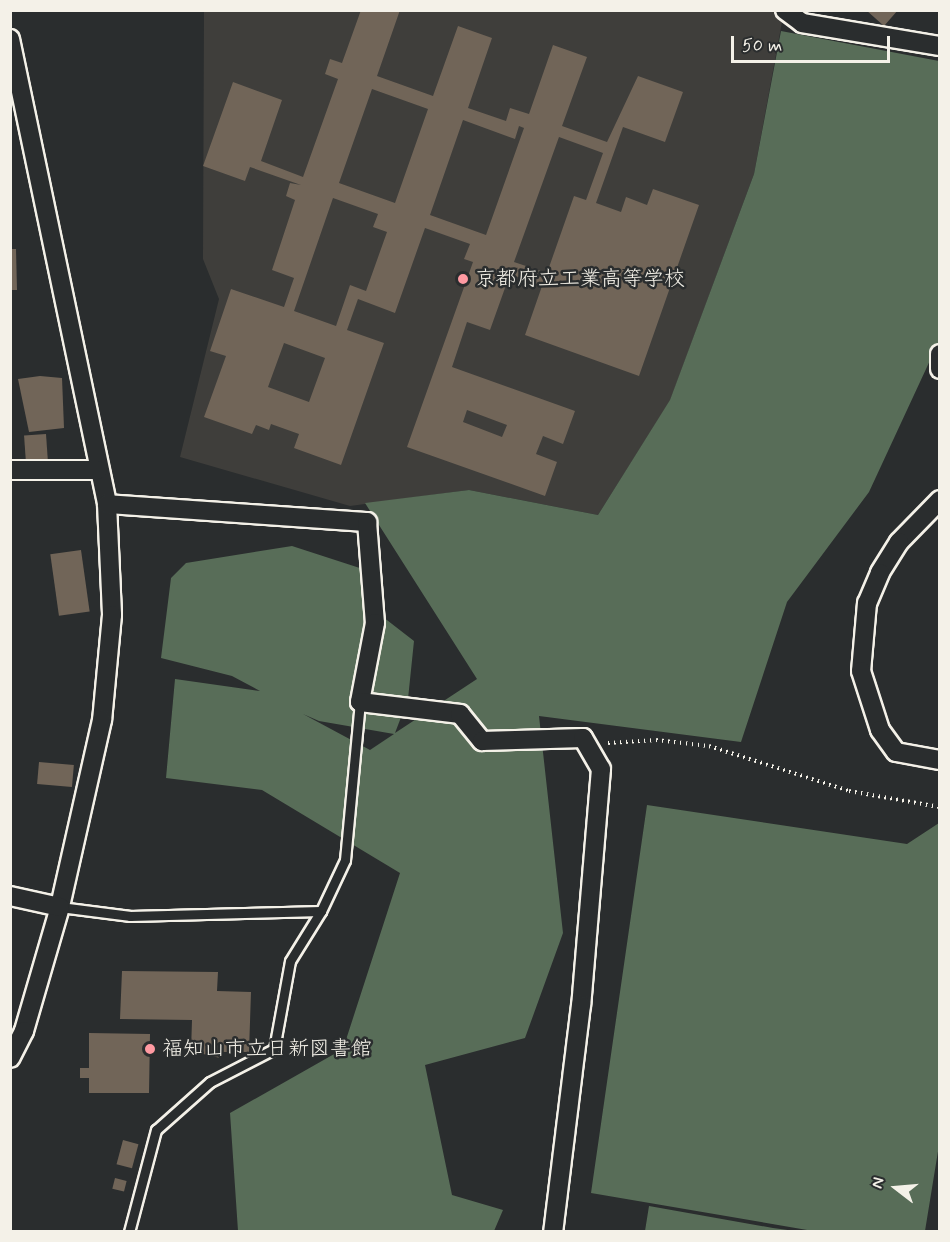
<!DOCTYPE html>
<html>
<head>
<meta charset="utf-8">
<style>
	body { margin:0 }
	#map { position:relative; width:950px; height:1242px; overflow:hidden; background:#2a2d2e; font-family:Mynerve,"Klee One",sans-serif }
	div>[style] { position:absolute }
	.built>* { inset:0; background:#3f3e3b }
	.green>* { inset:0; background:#586d58 }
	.building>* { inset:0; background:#716558; transform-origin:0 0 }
	.path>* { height:4px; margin-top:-2px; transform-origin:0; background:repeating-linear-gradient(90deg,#f4f1e8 0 1.5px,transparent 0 6px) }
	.roads { filter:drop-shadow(2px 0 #f4f1e8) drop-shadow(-2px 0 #f4f1e8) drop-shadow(0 2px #f4f1e8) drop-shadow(0 -2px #f4f1e8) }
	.lane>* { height:9px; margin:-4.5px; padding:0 4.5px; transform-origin:4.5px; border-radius:4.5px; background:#2a2d2e }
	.street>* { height:18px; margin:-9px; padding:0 9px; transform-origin:9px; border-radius:9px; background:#2a2d2e }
	.dots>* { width:16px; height:16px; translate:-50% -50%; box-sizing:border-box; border:3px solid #2a2d2e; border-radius:50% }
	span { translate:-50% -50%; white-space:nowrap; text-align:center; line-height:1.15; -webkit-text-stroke:5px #2a2d2e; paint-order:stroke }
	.poi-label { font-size:21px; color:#f4f1e8 }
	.left { translate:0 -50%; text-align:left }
	.frame { position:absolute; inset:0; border:12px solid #f4f1e8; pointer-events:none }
	.north { position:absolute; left:866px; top:1158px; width:60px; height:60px; -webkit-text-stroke:4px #2a2d2e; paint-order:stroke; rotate:286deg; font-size:16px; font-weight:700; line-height:24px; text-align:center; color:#f4f1e8 }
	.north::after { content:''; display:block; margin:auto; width:21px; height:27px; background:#f4f1e8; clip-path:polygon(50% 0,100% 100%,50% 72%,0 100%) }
	.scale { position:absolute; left:731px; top:36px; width:159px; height:27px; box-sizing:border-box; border:3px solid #f4f1e8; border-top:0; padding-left:8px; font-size:18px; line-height:21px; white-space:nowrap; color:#f4f1e8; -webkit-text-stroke:4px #2a2d2e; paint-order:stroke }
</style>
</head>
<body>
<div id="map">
	<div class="built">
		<div style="clip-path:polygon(204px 11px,784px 11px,754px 174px,670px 401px,598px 515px,469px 490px,350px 506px,180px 457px,219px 299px,203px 259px)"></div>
	</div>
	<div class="green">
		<div style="clip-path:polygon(evenodd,781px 31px,939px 61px,939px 341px,869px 492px,787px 602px,741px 742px,539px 716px,563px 933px,525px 1038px,425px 1065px,452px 1195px,503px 1210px,494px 1231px,238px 1231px,230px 1113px,343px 1049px,400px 873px,262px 790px,166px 778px,175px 679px,260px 691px,232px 676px,161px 658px,171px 578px,186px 563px,292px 546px,369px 571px,383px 617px,414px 641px,408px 699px,395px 733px,477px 679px,365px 503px,469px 490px,598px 515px,670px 400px,754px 174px,781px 31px,303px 714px,319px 721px,394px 734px,370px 750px,303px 714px)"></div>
		<div style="clip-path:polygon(647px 805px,907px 844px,939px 823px,940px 1139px,925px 1231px,813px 1231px,591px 1193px)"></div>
		<div style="clip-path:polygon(649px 1206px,773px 1228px,795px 1231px,645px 1231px)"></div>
	</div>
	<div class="building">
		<div style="clip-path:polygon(evenodd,361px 10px,400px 10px,377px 76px,433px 96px,458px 26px,492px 38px,468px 108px,506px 121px,510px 108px,529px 114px,553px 45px,587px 57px,562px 126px,607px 142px,638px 76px,683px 92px,665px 142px,623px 127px,596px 203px,621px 212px,626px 197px,647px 205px,653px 189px,699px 205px,639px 376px,525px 335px,542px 286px,510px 274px,490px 330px,467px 322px,452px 367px,575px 411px,563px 444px,543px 436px,536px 454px,557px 462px,545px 496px,407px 447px,473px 262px,464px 259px,470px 244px,425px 228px,395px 313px,358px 299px,347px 330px,384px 343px,341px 465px,294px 448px,299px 434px,271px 424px,269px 430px,256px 425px,252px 434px,204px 417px,226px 356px,210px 351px,231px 289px,284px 307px,294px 278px,272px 270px,295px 200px,286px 196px,290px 183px,301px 185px,250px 167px,245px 181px,203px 166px,233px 82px,282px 100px,261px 161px,303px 177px,338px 79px,325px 74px,330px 59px,342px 63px,361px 10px,372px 89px,428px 109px,395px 203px,339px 183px,372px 89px,361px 10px,463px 120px,515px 139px,519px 126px,524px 128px,486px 235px,430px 215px,463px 120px,361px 10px,559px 137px,603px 153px,586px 200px,574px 196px,547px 273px,514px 262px,559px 137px,361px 10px,333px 198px,378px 214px,373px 227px,387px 232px,366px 291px,350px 285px,336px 326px,294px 311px,333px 198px,361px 10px,284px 343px,325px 358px,309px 402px,268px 387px,284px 343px,361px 10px,467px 410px,507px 425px,502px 437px,463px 422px,467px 410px)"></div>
		<div style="clip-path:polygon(866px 10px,898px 10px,884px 26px)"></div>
		<div style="clip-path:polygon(10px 249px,16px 249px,17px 290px,10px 290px)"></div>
		<div style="clip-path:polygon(40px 376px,62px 378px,64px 428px,29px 432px,18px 379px)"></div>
		<div style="left:46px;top:434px;width:26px;height:22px;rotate:86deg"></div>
		<div style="left:81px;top:550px;width:62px;height:31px;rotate:82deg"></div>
		<div style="left:39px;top:762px;width:35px;height:22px;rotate:5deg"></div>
		<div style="clip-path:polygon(122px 971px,218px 972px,217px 991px,251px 992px,249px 1052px,221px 1052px,220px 1058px,191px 1051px,192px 1020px,120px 1019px)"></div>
		<div style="clip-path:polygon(89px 1033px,150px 1034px,149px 1093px,89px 1093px,89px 1078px,80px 1078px,80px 1068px,89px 1068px)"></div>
		<div style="left:123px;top:1140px;width:16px;height:25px;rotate:15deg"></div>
		<div style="left:115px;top:1178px;width:12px;height:11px;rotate:14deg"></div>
	</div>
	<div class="path">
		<div style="left:608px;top:743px;width:48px;rotate:-3.6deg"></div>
		<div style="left:656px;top:740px;width:53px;rotate:6.5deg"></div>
		<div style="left:709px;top:746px;width:147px;rotate:17.8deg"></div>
		<div style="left:849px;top:791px;width:92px;rotate:10deg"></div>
	</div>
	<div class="roads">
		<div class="lane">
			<div style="left:60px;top:907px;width:71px;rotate:7.3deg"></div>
			<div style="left:130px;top:916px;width:191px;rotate:-1.5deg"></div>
			<div style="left:321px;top:911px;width:56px;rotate:-64.8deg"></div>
			<div style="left:345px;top:860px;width:159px;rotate:-84.6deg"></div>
			<div style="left:129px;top:1232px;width:106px;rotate:-75.2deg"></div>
			<div style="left:156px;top:1130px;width:72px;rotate:-41.6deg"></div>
			<div style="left:210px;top:1082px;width:72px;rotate:-27.3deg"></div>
			<div style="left:274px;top:1049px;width:89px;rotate:-79.7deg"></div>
			<div style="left:290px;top:961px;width:59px;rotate:-58.2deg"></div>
		</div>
		<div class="street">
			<div style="left:785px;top:10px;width:21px;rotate:37deg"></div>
			<div style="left:802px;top:23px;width:140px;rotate:9.5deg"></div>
			<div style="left:10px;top:39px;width:475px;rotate:78.2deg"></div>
			<div style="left:107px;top:504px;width:111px;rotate:87.4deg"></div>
			<div style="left:112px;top:615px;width:105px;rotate:95.4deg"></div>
			<div style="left:102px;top:720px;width:192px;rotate:102.7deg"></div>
			<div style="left:60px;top:907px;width:129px;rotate:106.2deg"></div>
			<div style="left:24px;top:1031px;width:30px;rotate:117deg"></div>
			<div style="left:940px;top:354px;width:15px;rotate:90deg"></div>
			<div style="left:10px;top:470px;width:88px"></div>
			<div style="left:940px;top:500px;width:59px;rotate:134.3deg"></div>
			<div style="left:899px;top:542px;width:36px;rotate:122deg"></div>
			<div style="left:880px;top:573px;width:33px;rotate:113deg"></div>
			<div style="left:867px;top:603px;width:68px;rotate:95deg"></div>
			<div style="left:861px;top:671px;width:62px;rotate:72.1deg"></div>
			<div style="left:880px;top:730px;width:27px;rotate:54deg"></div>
			<div style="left:896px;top:752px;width:45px;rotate:10.3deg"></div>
			<div style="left:107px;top:504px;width:261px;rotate:4deg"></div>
			<div style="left:367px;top:522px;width:101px;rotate:85.5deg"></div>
			<div style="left:375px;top:623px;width:80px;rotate:100.8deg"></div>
			<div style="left:360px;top:702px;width:101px;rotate:6.8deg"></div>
			<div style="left:460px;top:714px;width:35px;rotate:51deg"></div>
			<div style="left:482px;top:741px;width:101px;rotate:-1.7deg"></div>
			<div style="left:583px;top:738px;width:36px;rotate:60deg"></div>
			<div style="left:601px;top:769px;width:237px;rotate:94.8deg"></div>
			<div style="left:581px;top:1005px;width:229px;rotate:97deg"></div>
			<div style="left:10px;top:896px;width:51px;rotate:12.4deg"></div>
		</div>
	</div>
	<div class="dots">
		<div style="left:463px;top:279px;background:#ff9aa2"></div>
		<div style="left:150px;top:1049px;background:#ff9aa2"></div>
	</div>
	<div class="poi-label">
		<span class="left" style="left:475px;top:279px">京都府立工業高等学校</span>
		<span class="left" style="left:162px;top:1049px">福知山市立日新図書館</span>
	</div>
	<div class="frame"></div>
	<div class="north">N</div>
	<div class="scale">50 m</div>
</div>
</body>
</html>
